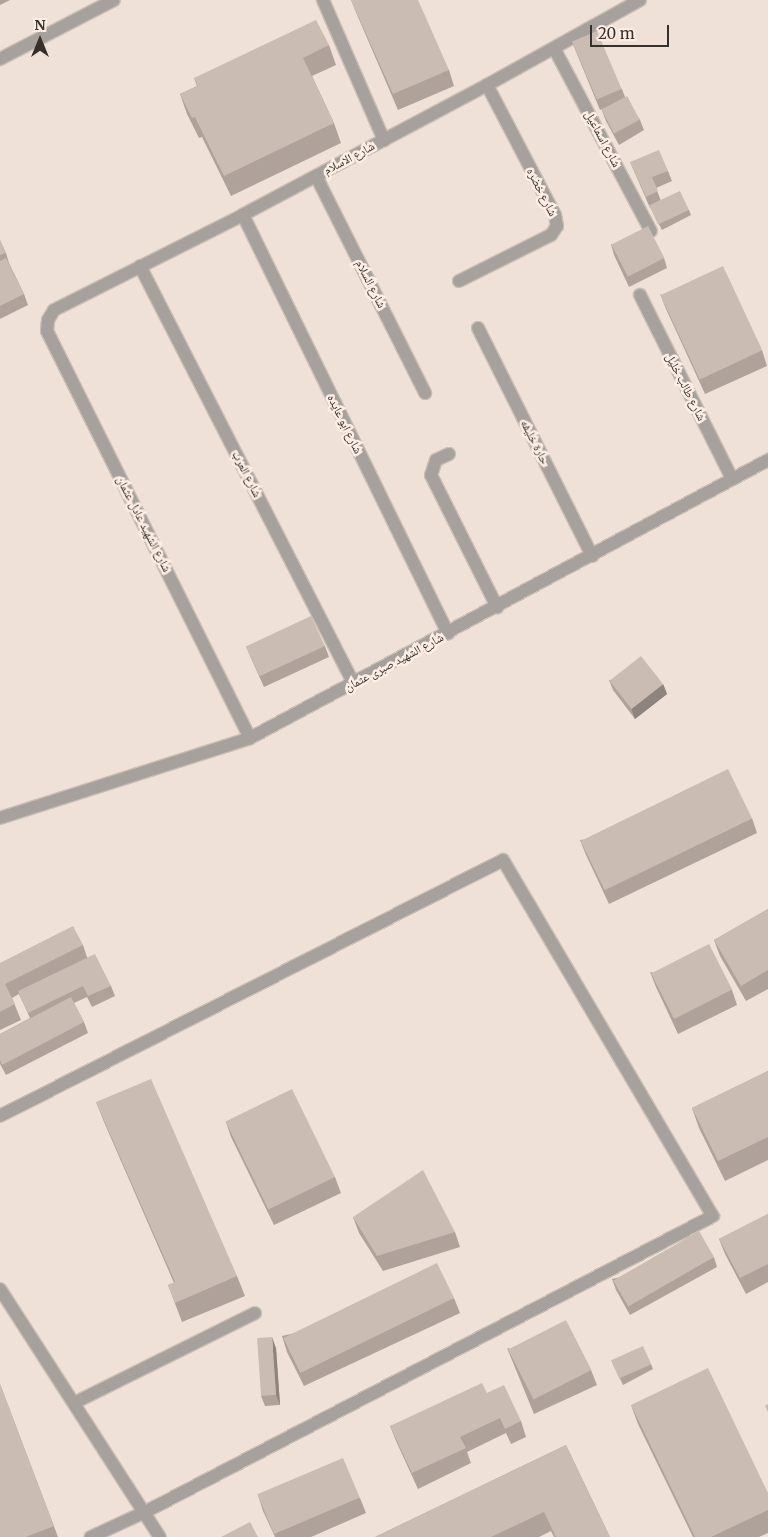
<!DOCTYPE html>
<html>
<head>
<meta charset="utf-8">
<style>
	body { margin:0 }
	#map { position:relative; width:768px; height:1537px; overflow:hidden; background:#efe1d8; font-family:Merriweather,"Noto Naskh Arabic",serif }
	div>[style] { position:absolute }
	.roads { filter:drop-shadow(1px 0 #cabeb6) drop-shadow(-1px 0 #cabeb6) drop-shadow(0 1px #cabeb6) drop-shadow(0 -1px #cabeb6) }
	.service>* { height:12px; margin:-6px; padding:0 6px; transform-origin:6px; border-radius:6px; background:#a7a19d }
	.minor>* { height:12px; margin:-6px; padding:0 6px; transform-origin:6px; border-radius:6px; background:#a7a19d }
	.wall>* { inset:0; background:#aea29a }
	.shaded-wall>* { inset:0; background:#8d847d }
	.building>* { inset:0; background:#cabcb3; transform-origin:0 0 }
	span { translate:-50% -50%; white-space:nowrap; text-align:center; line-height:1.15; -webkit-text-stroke:5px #fdeee5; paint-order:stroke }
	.street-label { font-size:12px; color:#35302c }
	.north { position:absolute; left:15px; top:15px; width:50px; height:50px; -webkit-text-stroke:4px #fdeee5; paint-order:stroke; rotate:0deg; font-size:14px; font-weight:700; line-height:20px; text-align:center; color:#35302c }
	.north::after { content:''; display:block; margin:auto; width:18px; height:22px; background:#35302c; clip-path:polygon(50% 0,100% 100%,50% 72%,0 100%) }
	.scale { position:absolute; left:590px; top:25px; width:79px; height:22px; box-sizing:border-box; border:2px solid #35302c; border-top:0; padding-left:6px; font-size:15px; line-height:18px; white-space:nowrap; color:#35302c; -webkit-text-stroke:4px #fdeee5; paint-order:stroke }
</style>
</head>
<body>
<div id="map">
	<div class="roads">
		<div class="service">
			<div style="left:323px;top:0;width:153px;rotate:66.5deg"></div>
			<div style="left:0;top:818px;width:262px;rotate:-17.7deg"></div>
			<div style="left:0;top:1116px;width:564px;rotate:-26.97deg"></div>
			<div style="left:503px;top:860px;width:413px;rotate:59.5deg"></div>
			<div style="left:713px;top:1216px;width:640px;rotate:152.47deg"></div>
			<div style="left:145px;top:1512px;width:60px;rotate:155.2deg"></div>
			<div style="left:0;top:1289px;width:295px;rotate:57.2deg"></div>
			<div style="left:74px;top:1403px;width:202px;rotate:-26.4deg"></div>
		</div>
		<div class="minor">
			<div style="left:640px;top:0;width:175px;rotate:150.9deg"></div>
			<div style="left:487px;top:85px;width:276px;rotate:152deg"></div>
			<div style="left:243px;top:215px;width:212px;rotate:153.3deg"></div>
			<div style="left:54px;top:310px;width:12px;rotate:121deg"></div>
			<div style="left:48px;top:320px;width:11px;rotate:95deg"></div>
			<div style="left:47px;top:331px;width:455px;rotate:63.5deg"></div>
			<div style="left:250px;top:738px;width:588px;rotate:-28.22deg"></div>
			<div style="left:554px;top:48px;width:207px;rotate:62.1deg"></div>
			<div style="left:0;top:59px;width:128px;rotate:-27.4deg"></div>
			<div style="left:316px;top:176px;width:243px;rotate:63.3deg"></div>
			<div style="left:243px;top:215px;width:466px;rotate:63.9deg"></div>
			<div style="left:140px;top:266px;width:468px;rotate:62.9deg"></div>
			<div style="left:459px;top:281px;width:103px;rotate:-26.6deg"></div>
			<div style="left:551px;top:235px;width:11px;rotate:-56deg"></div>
			<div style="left:557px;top:226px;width:11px;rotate:-100deg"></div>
			<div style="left:555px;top:215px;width:147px;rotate:-117.6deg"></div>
			<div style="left:640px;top:295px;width:206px;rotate:63.4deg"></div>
			<div style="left:478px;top:328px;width:255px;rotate:63.4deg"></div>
			<div style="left:449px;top:454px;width:14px;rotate:155deg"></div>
			<div style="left:436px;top:460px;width:16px;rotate:108deg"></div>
			<div style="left:431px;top:475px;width:148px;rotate:63.4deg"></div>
		</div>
	</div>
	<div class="wall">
		<div style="clip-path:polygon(0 0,10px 0,0 5px)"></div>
		<div style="clip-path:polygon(351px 0,449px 70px,454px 86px,398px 110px,355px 10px)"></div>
		<div style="clip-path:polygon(572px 42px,622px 89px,625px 97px,640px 120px,644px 130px,619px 145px,606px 121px,602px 111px,611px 106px,600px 110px)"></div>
		<div style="clip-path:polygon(329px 45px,336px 65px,312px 76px,334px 123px,341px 143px,231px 196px,202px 137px,199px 138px,187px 114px,180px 94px,197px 86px,194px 78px)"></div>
		<div style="clip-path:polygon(630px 162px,668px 171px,672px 181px,656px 188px,661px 201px,689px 210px,691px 215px,662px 230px,650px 207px,650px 208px)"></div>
		<div style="clip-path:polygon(0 240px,6px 253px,9px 263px,24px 294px,28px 305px,0 319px)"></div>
		<div style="clip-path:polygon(611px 244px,664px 258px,667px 268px,629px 287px,614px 255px)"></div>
		<div style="clip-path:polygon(660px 294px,762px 350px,767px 366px,705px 394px,666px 309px)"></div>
		<div style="clip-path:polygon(246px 646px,325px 646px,329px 657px,264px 687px,250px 656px)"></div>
		<div style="clip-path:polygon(609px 680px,663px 684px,667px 694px,635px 719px,613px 690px)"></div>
		<div style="clip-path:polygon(752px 818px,757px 833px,609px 904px,586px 855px,580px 840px)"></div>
		<div style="clip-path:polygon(768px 909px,768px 989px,746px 1001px,720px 956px,714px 940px)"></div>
		<div style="clip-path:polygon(83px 945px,87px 957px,111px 986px,115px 996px,92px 1007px,87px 997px,74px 1003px,84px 1022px,88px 1033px,6px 1075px,0 1064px,0 1034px,30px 1018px,19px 994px,12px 998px,21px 1020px,0 1030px,0 963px)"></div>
		<div style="clip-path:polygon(650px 972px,732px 990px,737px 1005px,678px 1034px,656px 987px)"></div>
		<div style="clip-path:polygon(768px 1071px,768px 1160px,725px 1181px,699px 1128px,692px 1108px)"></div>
		<div style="clip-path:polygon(96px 1102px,237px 1276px,245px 1296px,182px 1322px,168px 1285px,174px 1283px,104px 1122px)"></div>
		<div style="clip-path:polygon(226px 1122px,335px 1177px,341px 1193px,274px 1225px,231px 1137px)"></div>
		<div style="clip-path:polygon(768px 1214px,768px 1282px,746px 1294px,725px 1254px,719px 1239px)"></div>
		<div style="clip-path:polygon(353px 1217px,455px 1232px,460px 1247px,383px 1271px,359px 1233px)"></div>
		<div style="clip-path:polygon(714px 1257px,717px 1267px,630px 1315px,616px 1290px,612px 1279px)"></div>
		<div style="clip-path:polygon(454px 1298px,460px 1313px,304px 1386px,287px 1352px,282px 1336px)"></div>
		<div style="clip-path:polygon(276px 1348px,280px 1405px,265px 1406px,261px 1396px)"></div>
		<div style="clip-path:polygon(507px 1348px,591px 1370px,597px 1385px,534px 1414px)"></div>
		<div style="clip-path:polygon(612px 1362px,651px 1364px,653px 1369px,623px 1385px)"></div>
		<div style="clip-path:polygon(0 1384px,58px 1537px,0 1537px)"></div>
		<div style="clip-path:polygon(487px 1393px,521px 1421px,526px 1437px,511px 1444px,506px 1433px,467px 1452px,471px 1463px,418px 1489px,396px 1441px,390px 1426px)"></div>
		<div style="clip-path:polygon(631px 1405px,768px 1493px,768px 1533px,759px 1537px,693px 1537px,638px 1424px)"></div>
		<div style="clip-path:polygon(566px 1445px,610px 1537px,554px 1537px,551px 1531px,539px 1537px,375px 1537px)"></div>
		<div style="clip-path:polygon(258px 1495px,360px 1498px,366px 1513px,311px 1537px,275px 1537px,263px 1511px)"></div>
	</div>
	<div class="shaded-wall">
		<div style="clip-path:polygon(663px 684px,667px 694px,635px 719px,631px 708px)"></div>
		<div style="clip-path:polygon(272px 1337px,276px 1348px,280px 1405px,276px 1395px)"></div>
	</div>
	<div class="building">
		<div style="clip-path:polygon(351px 0,418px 0,449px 70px,393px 94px)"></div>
		<div style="clip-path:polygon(316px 20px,329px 45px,303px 58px,334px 123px,224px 176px,195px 117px,192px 118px,180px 94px,198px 86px,194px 78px)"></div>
		<div style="left:597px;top:31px;width:63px;height:27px;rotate:67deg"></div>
		<div style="left:627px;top:96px;width:27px;height:29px;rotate:62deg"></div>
		<div style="clip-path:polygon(659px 150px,668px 171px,652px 177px,658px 191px,646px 197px,630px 162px)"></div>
		<div style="left:680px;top:191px;width:21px;height:34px;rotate:65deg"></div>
		<div style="left:648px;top:226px;width:36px;height:41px;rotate:63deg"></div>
		<div style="clip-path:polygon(0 240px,6px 253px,0 255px)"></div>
		<div style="clip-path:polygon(6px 258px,24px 294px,0 306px,0 261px)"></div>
		<div style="left:723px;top:266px;width:93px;height:69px;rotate:65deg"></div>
		<div style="left:311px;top:616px;width:33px;height:72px;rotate:65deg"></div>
		<div style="left:641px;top:656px;width:36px;height:40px;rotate:52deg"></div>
		<div style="left:728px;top:769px;width:55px;height:164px;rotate:64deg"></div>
		<div style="clip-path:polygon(768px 909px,768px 970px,741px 986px,714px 940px)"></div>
		<div style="clip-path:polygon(73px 926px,83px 945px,5px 984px,15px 1004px,0 1012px,0 963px)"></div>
		<div style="left:709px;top:944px;width:51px;height:65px;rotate:63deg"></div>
		<div style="clip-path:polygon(95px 954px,111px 986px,88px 996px,83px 986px,28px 1013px,18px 991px)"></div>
		<div style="clip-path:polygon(71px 997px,84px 1022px,2px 1065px,0 1060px,0 1034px)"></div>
		<div style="clip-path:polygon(768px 1071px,768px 1137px,718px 1161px,692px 1108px)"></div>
		<div style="clip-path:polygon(151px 1079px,237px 1276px,175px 1303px,168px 1285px,175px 1282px,96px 1102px)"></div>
		<div style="left:292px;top:1089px;width:98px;height:74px;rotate:64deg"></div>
		<div style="clip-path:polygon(423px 1170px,455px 1232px,377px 1256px,353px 1217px)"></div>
		<div style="clip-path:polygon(768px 1214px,768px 1264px,740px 1278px,719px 1239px)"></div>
		<div style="left:699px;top:1231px;width:30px;height:99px;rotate:60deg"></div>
		<div style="left:437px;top:1263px;width:39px;height:171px;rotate:64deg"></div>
		<div style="left:566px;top:1320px;width:56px;height:65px;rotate:63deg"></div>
		<div style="left:272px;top:1337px;width:58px;height:15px;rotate:86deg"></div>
		<div style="left:643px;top:1346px;width:20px;height:35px;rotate:66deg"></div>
		<div style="clip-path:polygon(708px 1368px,768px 1493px,768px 1510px,711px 1537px,695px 1537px,631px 1405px)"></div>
		<div style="clip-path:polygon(482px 1383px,487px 1393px,504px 1385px,521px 1421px,505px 1429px,500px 1418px,460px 1437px,466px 1448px,412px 1473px,390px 1426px)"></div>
		<div style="clip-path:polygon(0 1384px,54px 1526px,26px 1537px,0 1537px)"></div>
		<div style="clip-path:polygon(768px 1404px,768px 1412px,765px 1406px)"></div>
		<div style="clip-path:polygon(566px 1445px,610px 1537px,556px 1537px,544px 1512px,491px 1537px,375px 1537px)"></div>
		<div style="left:343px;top:1458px;width:43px;height:93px;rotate:67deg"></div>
		<div style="clip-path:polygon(250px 1522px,258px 1537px,221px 1537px)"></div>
	</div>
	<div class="street-label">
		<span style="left:603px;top:139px;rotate:62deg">شارع اسماعيل</span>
		<span style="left:349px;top:158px;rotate:-28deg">شارع الاسلام</span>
		<span style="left:542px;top:192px;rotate:63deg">شارع خضره</span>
		<span style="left:371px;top:284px;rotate:63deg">شارع السلام</span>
		<span style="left:686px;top:387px;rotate:63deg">شارع طالب خليل</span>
		<span style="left:345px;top:424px;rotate:64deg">شارع ابو عايده</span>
		<span style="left:535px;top:442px;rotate:63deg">حارة خليفه</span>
		<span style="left:247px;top:474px;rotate:63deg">شارع العرب</span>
		<span style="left:144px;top:524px;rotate:63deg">شارع الشهيد عادل عثمان</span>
		<span style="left:394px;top:662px;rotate:-28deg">شارع الشهيد صبرى عثمان</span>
	</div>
	<div class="north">N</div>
	<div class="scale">20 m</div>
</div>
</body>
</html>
